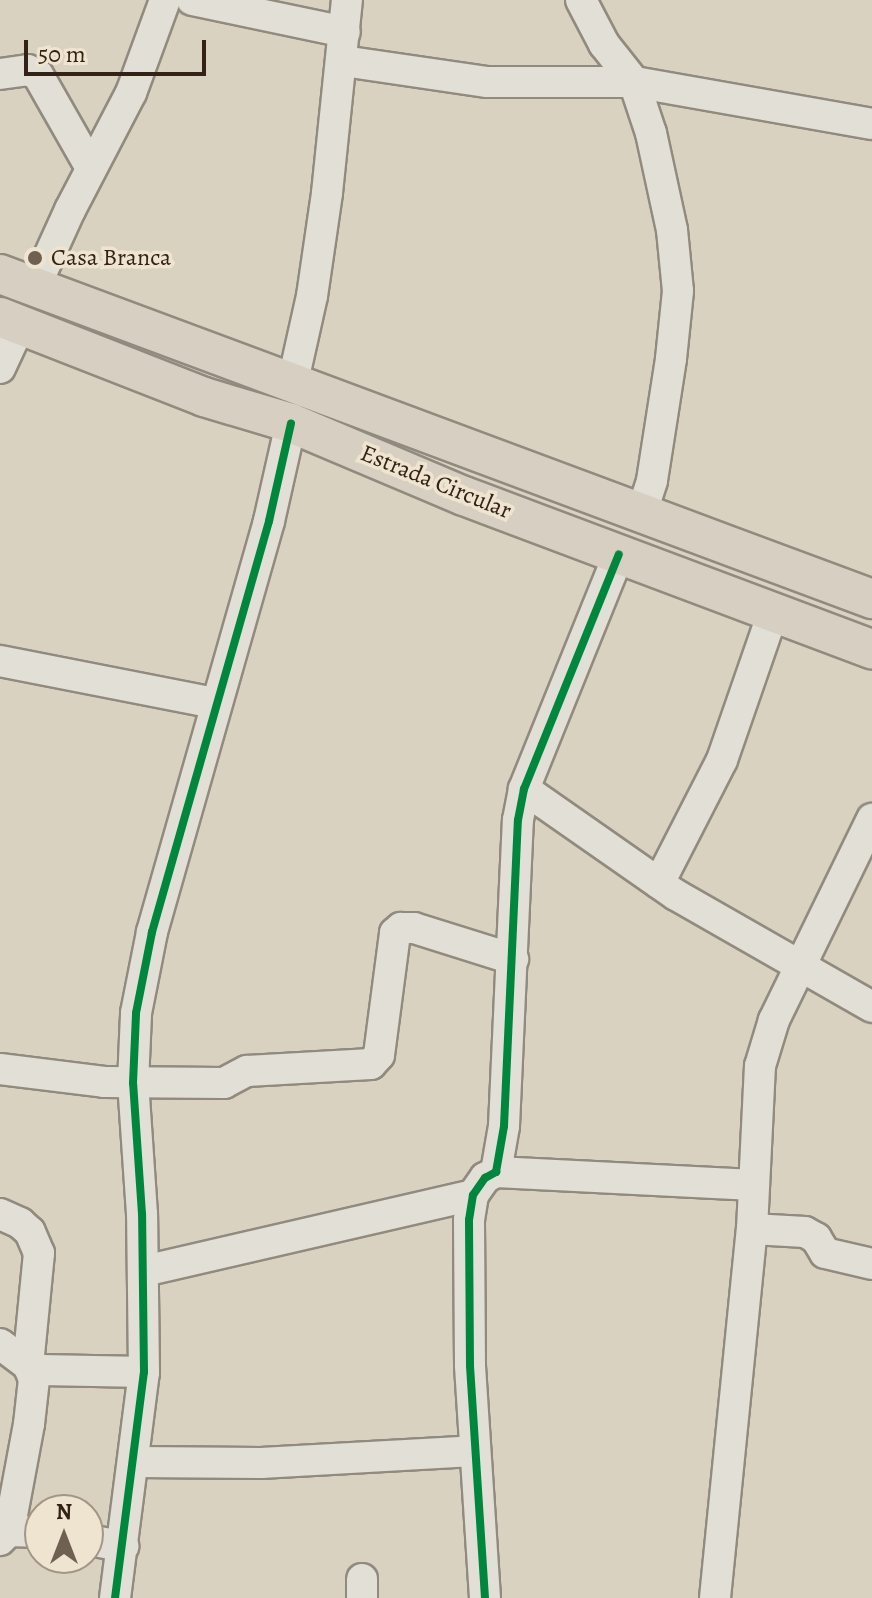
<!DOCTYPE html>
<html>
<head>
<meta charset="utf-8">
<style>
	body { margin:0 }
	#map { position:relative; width:872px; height:1598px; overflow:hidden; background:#dad2c0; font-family:Alegreya,serif }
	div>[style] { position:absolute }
	.roads { filter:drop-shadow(2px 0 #918a7f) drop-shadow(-2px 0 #918a7f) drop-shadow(0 2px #918a7f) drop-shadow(0 -2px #918a7f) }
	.minor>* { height:30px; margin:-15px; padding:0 15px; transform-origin:15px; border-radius:15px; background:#e2dfd6 }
	.major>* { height:38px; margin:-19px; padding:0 19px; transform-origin:19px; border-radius:19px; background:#d7cfc1 }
	.cycleway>* { height:8px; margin:-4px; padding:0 4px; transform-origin:4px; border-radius:4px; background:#00873e }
	.dots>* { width:22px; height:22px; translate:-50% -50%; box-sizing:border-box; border:4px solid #eee4d0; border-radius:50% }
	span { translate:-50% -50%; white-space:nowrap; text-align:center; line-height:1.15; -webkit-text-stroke:7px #eee4d0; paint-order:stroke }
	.poi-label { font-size:24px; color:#352217 }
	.left { translate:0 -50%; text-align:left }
	.street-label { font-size:24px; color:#352217 }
	.north { position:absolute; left:24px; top:1494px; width:80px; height:80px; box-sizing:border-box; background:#eee4d0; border:2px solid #a49686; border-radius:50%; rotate:0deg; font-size:22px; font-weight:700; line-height:32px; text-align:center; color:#352217 }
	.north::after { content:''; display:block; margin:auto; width:28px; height:36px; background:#6f6052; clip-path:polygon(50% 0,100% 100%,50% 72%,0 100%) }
	.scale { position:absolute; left:24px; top:40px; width:182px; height:36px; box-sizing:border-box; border:4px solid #352217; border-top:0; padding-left:10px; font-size:24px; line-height:28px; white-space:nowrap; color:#352217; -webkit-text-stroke:6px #eee4d0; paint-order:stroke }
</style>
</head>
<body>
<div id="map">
	<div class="roads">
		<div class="minor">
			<div style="left:192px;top:0;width:156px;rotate:11.8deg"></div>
			<div style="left:581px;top:0;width:50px;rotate:62.4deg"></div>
			<div style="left:604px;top:44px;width:48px;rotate:51.7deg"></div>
			<div style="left:634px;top:82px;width:54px;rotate:71.6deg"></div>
			<div style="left:651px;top:133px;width:99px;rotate:77.8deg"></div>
			<div style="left:672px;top:230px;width:61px;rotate:84.4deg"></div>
			<div style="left:678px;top:291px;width:68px;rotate:95.9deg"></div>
			<div style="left:671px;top:359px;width:123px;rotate:98.9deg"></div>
			<div style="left:652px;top:481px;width:33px;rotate:108deg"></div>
			<div style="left:343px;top:61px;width:146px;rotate:8.3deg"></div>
			<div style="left:487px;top:82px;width:147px"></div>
			<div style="left:634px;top:82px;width:242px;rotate:10deg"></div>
			<div style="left:0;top:74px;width:28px;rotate:-8deg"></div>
			<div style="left:28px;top:70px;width:11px;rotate:27deg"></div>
			<div style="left:38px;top:75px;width:107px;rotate:60.3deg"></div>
			<div style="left:35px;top:287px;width:85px;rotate:-65.6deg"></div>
			<div style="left:70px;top:210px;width:132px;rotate:-62.5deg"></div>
			<div style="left:131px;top:93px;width:99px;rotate:-69.9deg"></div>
			<div style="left:0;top:368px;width:47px;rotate:-65.1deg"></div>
			<div style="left:293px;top:381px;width:87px;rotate:-77.4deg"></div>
			<div style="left:312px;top:296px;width:104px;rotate:-81.7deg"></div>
			<div style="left:327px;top:193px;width:194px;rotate:-84.1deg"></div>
			<div style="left:0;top:661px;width:219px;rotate:11.1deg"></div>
			<div style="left:524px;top:789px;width:185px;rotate:34.9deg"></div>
			<div style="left:676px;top:895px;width:226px;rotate:29.7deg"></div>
			<div style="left:659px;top:883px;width:138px;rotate:-62.9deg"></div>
			<div style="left:722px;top:760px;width:156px;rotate:-70.9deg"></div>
			<div style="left:0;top:1069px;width:105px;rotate:7.1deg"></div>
			<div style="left:104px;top:1082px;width:120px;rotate:0.5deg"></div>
			<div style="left:224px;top:1083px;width:26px;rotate:-28deg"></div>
			<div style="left:247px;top:1071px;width:124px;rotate:-3.2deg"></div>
			<div style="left:371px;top:1064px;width:12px;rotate:-48deg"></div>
			<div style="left:379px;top:1055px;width:123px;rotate:-82.5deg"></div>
			<div style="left:395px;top:933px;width:8px;rotate:-40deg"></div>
			<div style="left:401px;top:928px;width:13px"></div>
			<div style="left:414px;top:928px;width:104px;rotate:17.4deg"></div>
			<div style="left:496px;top:1172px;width:258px;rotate:2.9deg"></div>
			<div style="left:0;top:1214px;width:22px;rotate:24deg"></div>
			<div style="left:20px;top:1223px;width:13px;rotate:42deg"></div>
			<div style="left:30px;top:1232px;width:23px;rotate:67deg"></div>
			<div style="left:39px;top:1253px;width:113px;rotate:95.6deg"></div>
			<div style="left:28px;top:1365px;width:15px;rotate:67deg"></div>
			<div style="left:34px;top:1379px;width:45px;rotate:96.3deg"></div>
			<div style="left:29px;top:1424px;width:109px;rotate:100.6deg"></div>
			<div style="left:9px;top:1531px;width:13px;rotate:135deg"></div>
			<div style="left:752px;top:1229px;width:53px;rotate:3.2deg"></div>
			<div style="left:805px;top:1232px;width:13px;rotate:29deg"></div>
			<div style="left:816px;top:1238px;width:17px;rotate:59deg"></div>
			<div style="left:825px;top:1253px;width:48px;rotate:13.2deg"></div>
			<div style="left:144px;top:1271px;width:338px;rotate:-13deg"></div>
			<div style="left:0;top:1344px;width:35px;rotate:37deg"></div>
			<div style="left:28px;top:1365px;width:15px;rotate:20deg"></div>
			<div style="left:42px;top:1370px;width:102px;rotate:1.1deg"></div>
			<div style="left:135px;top:1462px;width:126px;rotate:0.5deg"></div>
			<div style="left:261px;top:1463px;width:213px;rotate:-3.2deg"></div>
			<div style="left:9px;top:1531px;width:31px;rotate:2deg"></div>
			<div style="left:88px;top:1540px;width:36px;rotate:10deg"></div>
			<div style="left:362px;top:1579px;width:19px;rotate:90deg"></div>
			<div style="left:115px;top:1598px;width:228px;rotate:-82.7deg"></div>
			<div style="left:144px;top:1372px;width:158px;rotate:-90.7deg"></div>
			<div style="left:142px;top:1214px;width:131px;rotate:-93.9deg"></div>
			<div style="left:133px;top:1083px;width:70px;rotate:-87.5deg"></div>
			<div style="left:136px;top:1013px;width:83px;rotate:-78.8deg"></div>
			<div style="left:152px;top:932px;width:427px;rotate:-74.1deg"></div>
			<div style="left:269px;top:521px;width:100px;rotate:-77.3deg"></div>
			<div style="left:485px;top:1598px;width:233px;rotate:-93.7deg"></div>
			<div style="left:470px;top:1365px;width:145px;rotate:-90.4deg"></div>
			<div style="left:469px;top:1220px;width:25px;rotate:-81deg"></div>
			<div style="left:473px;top:1195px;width:21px;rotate:-55deg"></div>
			<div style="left:485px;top:1178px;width:13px;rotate:-29deg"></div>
			<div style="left:496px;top:1172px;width:47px;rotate:-80.1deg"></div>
			<div style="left:504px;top:1126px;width:306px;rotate:-87.4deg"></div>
			<div style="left:518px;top:820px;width:32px;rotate:-79deg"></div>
			<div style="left:524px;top:789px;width:253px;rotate:-68deg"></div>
			<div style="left:715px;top:1598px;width:371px;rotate:-84.3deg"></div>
			<div style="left:752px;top:1229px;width:163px;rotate:-87.2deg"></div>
			<div style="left:760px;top:1066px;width:48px;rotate:-73.1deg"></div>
			<div style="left:774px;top:1020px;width:224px;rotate:-64deg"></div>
		</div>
		<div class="major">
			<div style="left:0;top:274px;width:931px;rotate:20.44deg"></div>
			<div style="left:0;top:317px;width:219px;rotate:21.4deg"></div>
			<div style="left:204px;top:397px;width:91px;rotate:16.6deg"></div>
			<div style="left:291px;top:423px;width:188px;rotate:22.9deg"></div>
			<div style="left:464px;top:496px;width:436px;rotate:20.6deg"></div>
		</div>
	</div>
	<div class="cycleway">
		<div style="left:115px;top:1598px;width:228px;rotate:-82.7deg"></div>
		<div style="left:144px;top:1372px;width:158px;rotate:-90.7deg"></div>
		<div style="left:142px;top:1214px;width:131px;rotate:-93.9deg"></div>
		<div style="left:133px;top:1083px;width:70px;rotate:-87.5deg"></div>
		<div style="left:136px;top:1013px;width:83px;rotate:-78.8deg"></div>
		<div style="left:152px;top:932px;width:427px;rotate:-74.1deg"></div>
		<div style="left:269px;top:521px;width:100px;rotate:-77.3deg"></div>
		<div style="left:485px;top:1598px;width:233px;rotate:-93.7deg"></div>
		<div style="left:470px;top:1365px;width:145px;rotate:-90.4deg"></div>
		<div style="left:469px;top:1220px;width:25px;rotate:-81deg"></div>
		<div style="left:473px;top:1195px;width:21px;rotate:-55deg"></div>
		<div style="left:485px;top:1178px;width:13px;rotate:-29deg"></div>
		<div style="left:496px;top:1172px;width:47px;rotate:-80.1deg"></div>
		<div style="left:504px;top:1126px;width:306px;rotate:-87.4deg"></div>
		<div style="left:518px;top:820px;width:32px;rotate:-79deg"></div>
		<div style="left:524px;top:789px;width:253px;rotate:-68deg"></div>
	</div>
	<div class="dots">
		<div style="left:35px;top:258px;background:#6f6052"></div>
	</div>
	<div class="poi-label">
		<span class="left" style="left:51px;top:258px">Casa Branca</span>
	</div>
	<div class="street-label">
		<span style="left:436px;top:482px;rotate:22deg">Estrada Circular</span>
	</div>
	<div class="north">N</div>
	<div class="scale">50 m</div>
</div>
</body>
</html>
